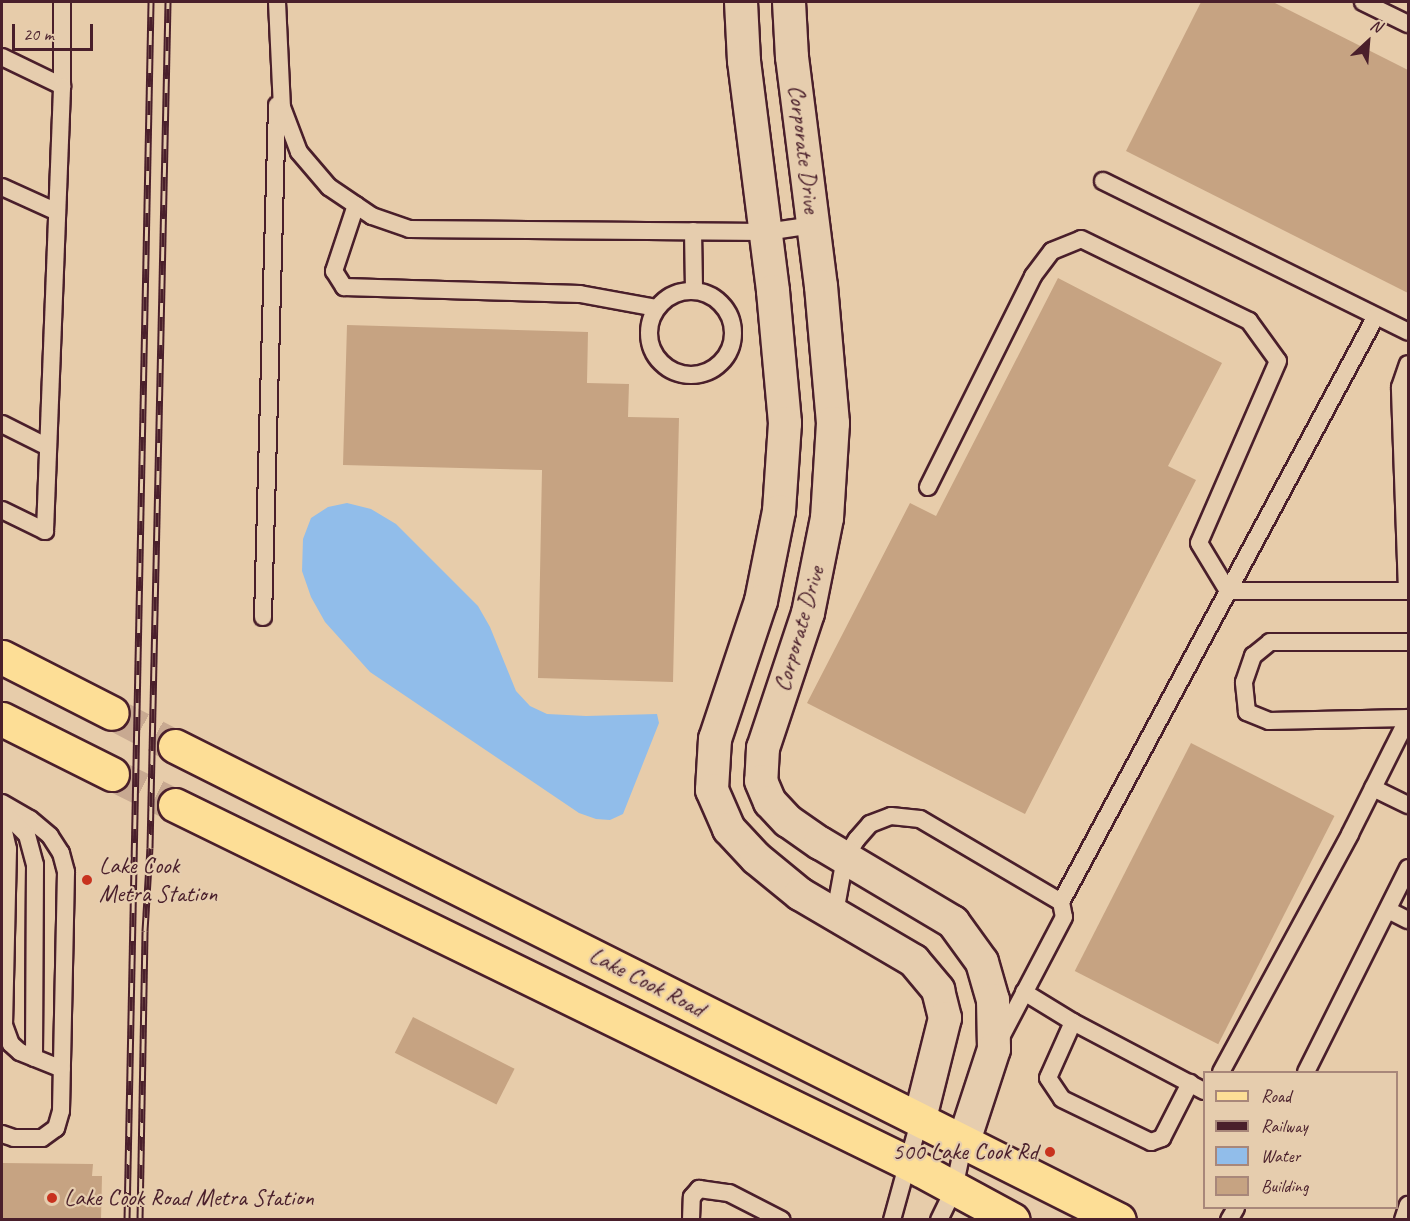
<!DOCTYPE html>
<html>
<head>
<meta charset="utf-8">
<style>
	body { margin:0 }
	#map { position:relative; width:1410px; height:1221px; overflow:hidden; background:#e7ccaa; font-family:Caveat,sans-serif }
	div>[style] { position:absolute }
	.water>* { inset:0; background:#91bdea }
	.building>* { inset:0; background:#c6a382; transform-origin:0 0 }
	.primary-tunnel>* { height:33px; margin-top:-16.5px; transform-origin:0; background:repeating-linear-gradient(90deg,#c8a991 0 33px,transparent 0 49px) }
	.roads { filter:drop-shadow(2px 0 #4a1f2b) drop-shadow(-2px 0 #4a1f2b) drop-shadow(0 2px #4a1f2b) drop-shadow(0 -2px #4a1f2b) }
	.lane>* { height:16px; margin:-8px; padding:0 8px; transform-origin:8px; border-radius:8px; background:#e6cdae }
	.lane>.ring { margin:-8px; padding:0; box-sizing:content-box; background:none; border:16px solid #e6cdae; border-radius:50% }
	.street>* { height:32px; margin:-16px; padding:0 16px; transform-origin:16px; border-radius:16px; background:#e6cdae }
	.primary>* { height:33px; margin:-16.5px; padding:0 16.5px; transform-origin:16.5px; border-radius:16.5px; background:#fdde96 }
	.rail>* { height:7px; margin-top:-3.5px; transform-origin:0; background:repeating-linear-gradient(90deg,#e6cdae 0 14px,#4a1f2b 0 28px); box-sizing:border-box; border-block:2px solid #4a1f2b }
	.dots>* { width:16px; height:16px; translate:-50% -50%; box-sizing:border-box; border:3px solid #e6cdae; border-radius:50% }
	span { translate:-50% -50%; white-space:nowrap; text-align:center; line-height:1.15; -webkit-text-stroke:4.5px #e6cdae; paint-order:stroke }
	.street-label { font-size:24px; color:#4a1f2b }
	.poi-label { font-size:24px; color:#4a1f2b }
	.left { translate:0 -50%; text-align:left }
	.right { translate:-100% -50%; text-align:right }
	.frame { position:absolute; inset:0; border:3px solid #4a1f2b; pointer-events:none }
	.legend { position:absolute; left:1203px; top:1071px; width:195px; height:138px; box-sizing:border-box; background:#e6cdae; border:2px solid #a8877a; margin:0; padding:8px 10px; list-style:none; font-size:18px; color:#4a1f2b }
	.legend li { display:flex; align-items:center; gap:12px; height:30px }
	.legend b { width:30px; border:2px solid #a8877a }
	.north { position:absolute; left:1338px; top:12px; width:60px; height:60px; -webkit-text-stroke:4px #e6cdae; paint-order:stroke; rotate:26deg; font-size:16px; font-weight:700; line-height:24px; text-align:center; color:#4a1f2b }
	.north::after { content:''; display:block; margin:auto; width:21px; height:27px; background:#4a1f2b; clip-path:polygon(50% 0,100% 100%,50% 72%,0 100%) }
	.scale { position:absolute; left:12px; top:24px; width:81px; height:27px; box-sizing:border-box; border:3px solid #4a1f2b; border-top:0; padding-left:8px; font-size:18px; line-height:21px; white-space:nowrap; color:#4a1f2b; -webkit-text-stroke:4px #e6cdae; paint-order:stroke }
</style>
</head>
<body>
<div id="map">
	<div class="water">
		<div style="clip-path:polygon(347px 503px,371px 509px,396px 524px,478px 606px,490px 627px,516px 691px,530px 706px,547px 714px,586px 716px,657px 714px,659px 723px,623px 814px,610px 820px,596px 819px,579px 813px,370px 672px,325px 622px,311px 597px,302px 571px,303px 539px,311px 518px,328px 507px)"></div>
	</div>
	<div class="building">
		<div style="clip-path:polygon(1201px 2px,1273px 2px,1408px 70px,1408px 293px,1126px 151px)"></div>
		<div style="clip-path:polygon(1058px 278px,1222px 363px,1168px 466px,1196px 480px,1025px 814px,807px 703px,910px 503px,936px 516px)"></div>
		<div style="clip-path:polygon(347px 325px,588px 332px,587px 383px,629px 384px,628px 417px,679px 418px,673px 682px,538px 678px,542px 470px,343px 465px)"></div>
		<div style="left:1191px;top:743px;width:161px;height:256px;rotate:27deg"></div>
		<div style="left:413px;top:1017px;width:114px;height:40px;rotate:27deg"></div>
		<div style="clip-path:polygon(2px 1163px,93px 1164px,92px 1176px,102px 1176px,101px 1220px,2px 1220px)"></div>
	</div>
	<div class="primary-tunnel">
		<div style="left:112px;top:713px;width:71px;rotate:27.6deg"></div>
		<div style="left:112px;top:774px;width:70px;rotate:26.2deg"></div>
	</div>
	<div class="roads">
		<div class="lane">
			<div style="left:277px;top:2px;width:105px;rotate:87.3deg"></div>
			<div style="left:282px;top:107px;width:48px;rotate:69.3deg"></div>
			<div style="left:299px;top:152px;width:46px;rotate:49.4deg"></div>
			<div style="left:329px;top:187px;width:52px;rotate:34deg"></div>
			<div style="left:372px;top:216px;width:39px;rotate:19deg"></div>
			<div style="left:409px;top:229px;width:357px;rotate:0.5deg"></div>
			<div style="left:766px;top:232px;width:49px;rotate:-8.3deg"></div>
			<div style="left:1363px;top:2px;width:50px;rotate:26.1deg"></div>
			<div style="left:2px;top:57px;width:67px;rotate:25.8deg"></div>
			<div style="left:62px;top:86px;width:84px;rotate:-90deg"></div>
			<div style="left:1103px;top:181px;width:340px;rotate:26.3deg"></div>
			<div style="left:2px;top:187px;width:60px;rotate:24.4deg"></div>
			<div style="left:356px;top:205px;width:70px;rotate:108.4deg"></div>
			<div style="left:334px;top:271px;width:19px;rotate:58deg"></div>
			<div style="left:344px;top:287px;width:236px;rotate:1.7deg"></div>
			<div style="left:580px;top:294px;width:77px;rotate:10.4deg"></div>
			<div style="left:693px;top:231px;width:59px;rotate:89deg"></div>
			<div class="ring" style="left:649px;top:291px;width:68px;height:68px"></div>
			<div style="left:2px;top:424px;width:51px;rotate:26.6deg"></div>
			<div style="left:928px;top:487px;width:236px;rotate:-63.5deg"></div>
			<div style="left:1033px;top:276px;width:31px;rotate:-53deg"></div>
			<div style="left:1052px;top:251px;width:31px;rotate:-22deg"></div>
			<div style="left:1081px;top:239px;width:187px;rotate:26deg"></div>
			<div style="left:1249px;top:321px;width:49px;rotate:54.1deg"></div>
			<div style="left:1278px;top:361px;width:198px;rotate:113.5deg"></div>
			<div style="left:1199px;top:543px;width:56px;rotate:58.9deg"></div>
			<div style="left:1228px;top:591px;width:180px"></div>
			<div style="left:2px;top:510px;width:48px;rotate:26deg"></div>
			<div style="left:45px;top:531px;width:445px;rotate:-87.8deg"></div>
			<div style="left:1407px;top:591px;width:204px;rotate:-92deg"></div>
			<div style="left:1400px;top:387px;width:24px;rotate:-71deg"></div>
			<div style="left:263px;top:617px;width:512px;rotate:-88.43deg"></div>
			<div style="left:1373px;top:788px;width:39px;rotate:26deg"></div>
			<div style="left:2px;top:803px;width:32px;rotate:30deg"></div>
			<div style="left:30px;top:819px;width:26px;rotate:40deg"></div>
			<div style="left:50px;top:836px;width:20px;rotate:57deg"></div>
			<div style="left:61px;top:853px;width:20px;rotate:75deg"></div>
			<div style="left:66px;top:872px;width:239px;rotate:91.2deg"></div>
			<div style="left:61px;top:1111px;width:18px;rotate:106deg"></div>
			<div style="left:56px;top:1128px;width:17px;rotate:144deg"></div>
			<div style="left:42px;top:1138px;width:28px;rotate:180deg"></div>
			<div style="left:14px;top:1138px;width:13px;rotate:-162deg"></div>
			<div style="left:2px;top:810px;width:35px;rotate:45deg"></div>
			<div style="left:27px;top:835px;width:31px;rotate:75deg"></div>
			<div style="left:35px;top:865px;width:193px;rotate:90.3deg"></div>
			<div style="left:2px;top:823px;width:27px;rotate:77deg"></div>
			<div style="left:8px;top:849px;width:176px;rotate:91.3deg"></div>
			<div style="left:4px;top:1025px;width:20px;rotate:70deg"></div>
			<div style="left:11px;top:1044px;width:12px;rotate:42deg"></div>
			<div style="left:20px;top:1052px;width:45px;rotate:22deg"></div>
			<div style="left:1061px;top:902px;width:665px;rotate:-61.74deg"></div>
			<div style="left:1388px;top:910px;width:22px;rotate:27deg"></div>
			<div style="left:835px;top:913px;width:56px;rotate:-79.7deg"></div>
			<div style="left:845px;top:858px;width:22px;rotate:-58deg"></div>
			<div style="left:857px;top:839px;width:20px;rotate:-49deg"></div>
			<div style="left:870px;top:824px;width:22px;rotate:-21deg"></div>
			<div style="left:891px;top:816px;width:29px;rotate:6deg"></div>
			<div style="left:920px;top:819px;width:164px;rotate:30.5deg"></div>
			<div style="left:1061px;top:902px;width:15px;rotate:79deg"></div>
			<div style="left:1064px;top:917px;width:140px;rotate:117.7deg"></div>
			<div style="left:1024px;top:992px;width:57px;rotate:31.5deg"></div>
			<div style="left:1073px;top:1022px;width:148px;rotate:27.8deg"></div>
			<div style="left:1073px;top:1022px;width:61px;rotate:114.1deg"></div>
			<div style="left:1048px;top:1078px;width:25px;rotate:56deg"></div>
			<div style="left:1062px;top:1099px;width:99px;rotate:25.8deg"></div>
			<div style="left:1151px;top:1142px;width:12px;rotate:-20deg"></div>
			<div style="left:1162px;top:1138px;width:62px;rotate:-63deg"></div>
			<div style="left:1221px;top:1072px;width:271px;rotate:-61.5deg"></div>
			<div style="left:1350px;top:834px;width:130px;rotate:-63.4deg"></div>
			<div style="left:1408px;top:718px;width:139px;rotate:178.8deg"></div>
			<div style="left:1269px;top:721px;width:24px;rotate:-158deg"></div>
			<div style="left:1247px;top:712px;width:30px;rotate:-96deg"></div>
			<div style="left:1244px;top:682px;width:28px;rotate:-71deg"></div>
			<div style="left:1253px;top:656px;width:22px;rotate:-39deg"></div>
			<div style="left:1270px;top:642px;width:138px"></div>
			<div style="left:1306px;top:1072px;width:228px;rotate:-63.4deg"></div>
			<div style="left:691px;top:1220px;width:23px;rotate:-88deg"></div>
			<div style="left:692px;top:1197px;width:11px;rotate:-49deg"></div>
			<div style="left:699px;top:1189px;width:30px;rotate:8deg"></div>
			<div style="left:729px;top:1193px;width:59px;rotate:27deg"></div>
			<div style="left:892px;top:1220px;width:106px;rotate:-74.6deg"></div>
			<div style="left:939px;top:1220px;width:34px;rotate:-64deg"></div>
			<div style="left:954px;top:1189px;width:49px;rotate:-78.2deg"></div>
			<div style="left:1229px;top:1220px;width:14px;rotate:-60deg"></div>
			<div style="left:1403px;top:1220px;width:16px;rotate:-72deg"></div>
		</div>
		<div class="street">
			<div style="left:741px;top:2px;width:59px;rotate:87.1deg"></div>
			<div style="left:744px;top:61px;width:232px;rotate:82.8deg"></div>
			<div style="left:773px;top:291px;width:133px;rotate:84.8deg"></div>
			<div style="left:785px;top:423px;width:88px;rotate:93.9deg"></div>
			<div style="left:779px;top:511px;width:92px;rotate:101.3deg"></div>
			<div style="left:761px;top:601px;width:145px;rotate:108.4deg"></div>
			<div style="left:715px;top:739px;width:51px;rotate:93.4deg"></div>
			<div style="left:712px;top:790px;width:43px;rotate:66.4deg"></div>
			<div style="left:729px;top:829px;width:40px;rotate:47deg"></div>
			<div style="left:756px;top:858px;width:57px;rotate:39.3deg"></div>
			<div style="left:800px;top:894px;width:132px;rotate:30.4deg"></div>
			<div style="left:914px;top:961px;width:38px;rotate:50deg"></div>
			<div style="left:938px;top:990px;width:29px;rotate:76deg"></div>
			<div style="left:945px;top:1018px;width:103px;rotate:104deg"></div>
			<div style="left:789px;top:2px;width:55px;rotate:86.9deg"></div>
			<div style="left:792px;top:57px;width:231px;rotate:82.8deg"></div>
			<div style="left:821px;top:286px;width:138px;rotate:85deg"></div>
			<div style="left:833px;top:423px;width:95px;rotate:93.6deg"></div>
			<div style="left:827px;top:518px;width:97px;rotate:101.3deg"></div>
			<div style="left:808px;top:613px;width:142px;rotate:108.4deg"></div>
			<div style="left:763px;top:748px;width:33px;rotate:93deg"></div>
			<div style="left:761px;top:781px;width:23px;rotate:67deg"></div>
			<div style="left:770px;top:802px;width:26px;rotate:47deg"></div>
			<div style="left:788px;top:821px;width:39px;rotate:35deg"></div>
			<div style="left:820px;top:843px;width:155px;rotate:30.7deg"></div>
			<div style="left:953px;top:922px;width:49px;rotate:54.1deg"></div>
			<div style="left:982px;top:962px;width:40px;rotate:74deg"></div>
			<div style="left:993px;top:1000px;width:49px;rotate:88.8deg"></div>
			<div style="left:994px;top:1049px;width:97px;rotate:108.1deg"></div>
		</div>
		<div class="primary">
			<div style="left:2px;top:657px;width:123px;rotate:27deg"></div>
			<div style="left:2px;top:719px;width:123px;rotate:26.6deg"></div>
			<div style="left:175px;top:746px;width:1056px;rotate:26.66deg"></div>
			<div style="left:175px;top:805px;width:816px;rotate:26.03deg"></div>
			<div style="left:908px;top:1163px;width:119px;rotate:28.5deg"></div>
		</div>
	</div>
	<div class="rail">
		<div style="left:127px;top:1220px;width:1218px;rotate:-88.87deg"></div>
		<div style="left:140px;top:1220px;width:289px;rotate:-89deg"></div>
		<div style="left:145px;top:931px;width:83px;rotate:-86.6deg"></div>
		<div style="left:150px;top:848px;width:846px;rotate:-88.78deg"></div>
	</div>
	<div class="dots">
		<div style="left:87px;top:880px;background:#c8321e"></div>
		<div style="left:1050px;top:1152px;background:#c8321e"></div>
		<div style="left:52px;top:1198px;background:#c8321e"></div>
	</div>
	<div class="street-label">
		<span style="left:804px;top:149px;rotate:83deg">Corporate Drive</span>
		<span style="left:799px;top:629px;rotate:-74deg">Corporate Drive</span>
		<span style="left:647px;top:982px;rotate:27deg">Lake Cook Road</span>
	</div>
	<div class="poi-label">
		<span class="left" style="left:99px;top:880px">Lake Cook<br>Metra Station</span>
		<span class="right" style="left:1038px;top:1152px">500 Lake Cook Rd</span>
		<span class="left" style="left:64px;top:1198px">Lake Cook Road Metra Station</span>
	</div>
	<div class="frame"></div>
	<ul class="legend">
	<li><b style="height:8px;background:#fdde96"></b>Road</li>
	<li><b style="height:8px;background:#4a1f2b"></b>Railway</li>
	<li><b style="height:16px;background:#91bdea"></b>Water</li>
	<li><b style="height:16px;background:#c6a382"></b>Building</li>
	</ul>
	<div class="north">N</div>
	<div class="scale">20 m</div>
</div>
</body>
</html>
